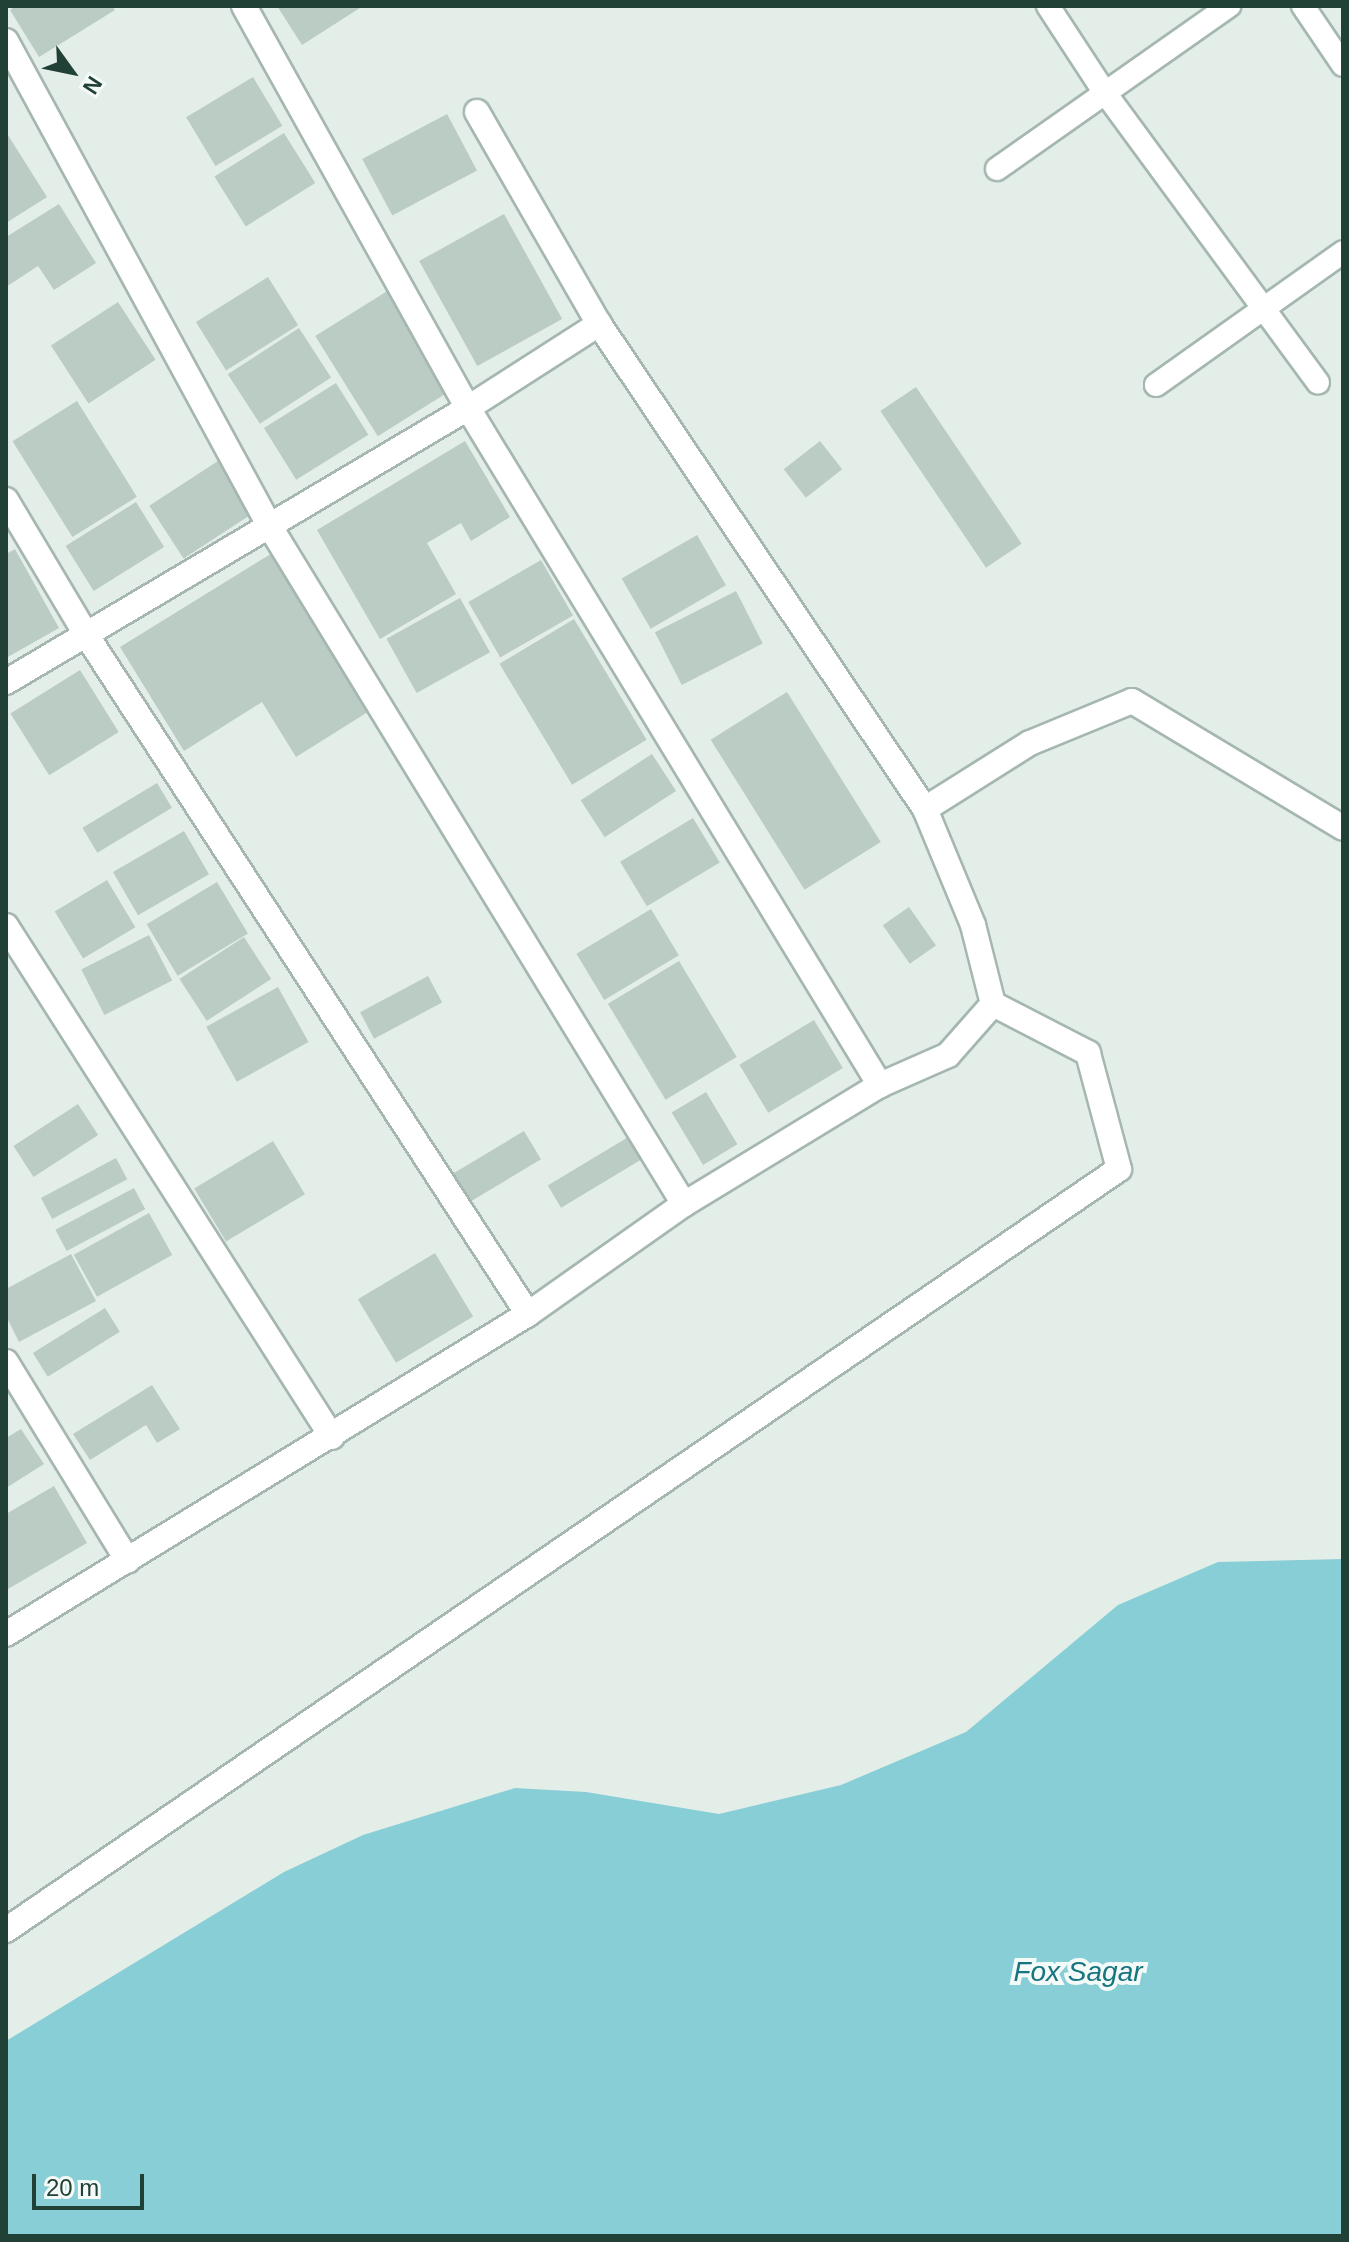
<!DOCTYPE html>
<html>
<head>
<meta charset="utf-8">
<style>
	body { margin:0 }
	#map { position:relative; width:1349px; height:2242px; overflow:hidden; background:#e3eee9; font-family:Helvetica,sans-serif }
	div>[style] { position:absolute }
	.water>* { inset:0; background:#88ced6 }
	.building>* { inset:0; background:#bbccc4; transform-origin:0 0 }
	.roads { filter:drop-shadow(2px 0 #a5b7b0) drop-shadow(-2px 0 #a5b7b0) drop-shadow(0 2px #a5b7b0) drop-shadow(0 -2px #a5b7b0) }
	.service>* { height:22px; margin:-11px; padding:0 11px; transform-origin:11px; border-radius:11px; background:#fff }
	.minor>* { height:24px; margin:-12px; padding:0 12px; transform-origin:12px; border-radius:12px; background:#fff }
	span { translate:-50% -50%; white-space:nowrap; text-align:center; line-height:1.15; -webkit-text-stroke:8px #f4faf7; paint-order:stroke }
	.water-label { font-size:28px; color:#177581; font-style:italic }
	.frame { position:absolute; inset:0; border:8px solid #214137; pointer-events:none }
	.north { position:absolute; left:32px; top:32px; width:80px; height:80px; -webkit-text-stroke:6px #f4faf7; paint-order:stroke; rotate:123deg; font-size:22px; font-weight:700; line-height:32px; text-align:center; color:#214137 }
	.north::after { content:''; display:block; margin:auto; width:28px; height:36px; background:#214137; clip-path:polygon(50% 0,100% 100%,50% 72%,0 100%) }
	.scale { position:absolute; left:32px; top:2174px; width:112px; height:36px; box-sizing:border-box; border:4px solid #214137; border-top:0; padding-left:10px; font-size:24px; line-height:28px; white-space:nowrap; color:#214137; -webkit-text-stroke:6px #f4faf7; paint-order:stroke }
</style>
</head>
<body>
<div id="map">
	<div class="water">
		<div style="clip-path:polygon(1343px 1559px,1343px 2236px,6px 2236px,6px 2041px,284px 1872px,363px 1835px,515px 1788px,586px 1792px,719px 1814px,841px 1785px,966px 1732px,1118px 1605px,1218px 1562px)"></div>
	</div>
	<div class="building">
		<div style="clip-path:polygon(15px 6px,112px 6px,115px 10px,39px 57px,10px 10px)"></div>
		<div style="clip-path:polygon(277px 6px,363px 6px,302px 45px)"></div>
		<div style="left:253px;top:77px;width:57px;height:78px;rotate:59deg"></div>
		<div style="left:447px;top:114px;width:64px;height:96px;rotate:62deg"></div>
		<div style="clip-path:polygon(6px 132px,47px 197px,6px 223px)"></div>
		<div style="left:284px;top:133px;width:59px;height:82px;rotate:58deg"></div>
		<div style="clip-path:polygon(59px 204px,96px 263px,54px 290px,38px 266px,6px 287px,6px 237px)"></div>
		<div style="left:504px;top:214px;width:120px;height:97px;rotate:61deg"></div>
		<div style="left:268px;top:277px;width:57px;height:85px;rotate:58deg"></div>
		<div style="left:389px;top:290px;width:118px;height:87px;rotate:58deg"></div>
		<div style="left:118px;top:302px;width:69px;height:80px;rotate:57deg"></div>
		<div style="left:299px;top:328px;width:59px;height:85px;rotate:57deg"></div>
		<div style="left:336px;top:383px;width:61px;height:85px;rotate:58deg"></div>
		<div style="left:916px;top:387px;width:189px;height:43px;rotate:56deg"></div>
		<div style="left:77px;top:401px;width:113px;height:76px;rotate:58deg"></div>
		<div style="clip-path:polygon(465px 441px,510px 517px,471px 541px,461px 523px,427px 543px,456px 594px,380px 639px,317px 530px)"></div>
		<div style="left:820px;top:441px;width:36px;height:46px;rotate:52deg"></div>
		<div style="left:218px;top:461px;width:63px;height:82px;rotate:57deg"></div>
		<div style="left:136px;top:502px;width:53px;height:83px;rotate:58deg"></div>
		<div style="left:697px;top:535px;width:58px;height:87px;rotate:60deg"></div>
		<div style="clip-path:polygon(15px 549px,59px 628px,6px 658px,6px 554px)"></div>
		<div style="clip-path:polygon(274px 552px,371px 710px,296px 757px,262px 702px,184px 751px,120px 647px)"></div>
		<div style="left:541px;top:560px;width:64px;height:84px;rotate:60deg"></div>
		<div style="left:736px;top:591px;width:59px;height:91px;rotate:63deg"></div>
		<div style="left:460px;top:598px;width:62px;height:84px;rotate:61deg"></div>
		<div style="left:574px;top:619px;width:141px;height:87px;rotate:59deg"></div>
		<div style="left:80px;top:670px;width:73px;height:82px;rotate:58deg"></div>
		<div style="left:787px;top:692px;width:177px;height:90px;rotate:58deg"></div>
		<div style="left:652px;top:754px;width:44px;height:85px;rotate:57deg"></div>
		<div style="left:157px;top:783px;width:29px;height:87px;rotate:59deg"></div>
		<div style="left:693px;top:818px;width:52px;height:85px;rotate:59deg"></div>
		<div style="left:184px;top:831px;width:50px;height:82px;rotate:60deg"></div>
		<div style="left:107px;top:880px;width:55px;height:61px;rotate:59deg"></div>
		<div style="left:217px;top:882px;width:60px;height:82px;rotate:59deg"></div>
		<div style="left:909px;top:907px;width:47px;height:32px;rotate:55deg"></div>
		<div style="left:651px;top:909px;width:54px;height:87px;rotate:59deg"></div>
		<div style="left:149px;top:935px;width:51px;height:76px;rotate:63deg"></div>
		<div style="left:244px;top:937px;width:50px;height:77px;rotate:57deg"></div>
		<div style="left:679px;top:961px;width:112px;height:83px;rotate:59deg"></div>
		<div style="left:428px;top:976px;width:30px;height:77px;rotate:62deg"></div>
		<div style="left:278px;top:987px;width:63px;height:82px;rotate:61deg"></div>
		<div style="left:814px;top:1020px;width:56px;height:87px;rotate:59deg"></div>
		<div style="left:706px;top:1092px;width:61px;height:40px;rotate:59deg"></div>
		<div style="left:78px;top:1104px;width:37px;height:77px;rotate:57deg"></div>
		<div style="left:524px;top:1131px;width:33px;height:89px;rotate:59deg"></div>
		<div style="left:630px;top:1136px;width:26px;height:96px;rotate:59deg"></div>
		<div style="left:273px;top:1141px;width:62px;height:92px;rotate:59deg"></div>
		<div style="left:116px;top:1158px;width:24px;height:85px;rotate:62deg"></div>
		<div style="left:134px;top:1188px;width:24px;height:89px;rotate:62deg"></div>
		<div style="left:149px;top:1213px;width:48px;height:86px;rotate:61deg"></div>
		<div style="left:435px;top:1253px;width:74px;height:90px;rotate:59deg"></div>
		<div style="clip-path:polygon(71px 1254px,96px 1301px,19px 1342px,6px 1316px,6px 1289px)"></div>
		<div style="left:105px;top:1308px;width:28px;height:85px;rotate:58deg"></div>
		<div style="clip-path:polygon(152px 1385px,180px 1429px,157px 1443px,146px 1425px,90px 1460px,73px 1434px)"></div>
		<div style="clip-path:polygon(21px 1429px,44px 1464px,6px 1488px,6px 1438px)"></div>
		<div style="clip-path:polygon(54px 1486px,87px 1543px,8px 1589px,6px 1514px)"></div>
	</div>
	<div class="roads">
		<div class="service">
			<div style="left:1048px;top:6px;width:100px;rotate:56.8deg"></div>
			<div style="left:1103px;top:90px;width:363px;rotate:53.7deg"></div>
			<div style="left:1303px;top:6px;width:71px;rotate:55.9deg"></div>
			<div style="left:997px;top:169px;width:284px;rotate:-35.1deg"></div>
			<div style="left:1156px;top:385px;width:229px;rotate:-35.4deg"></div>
		</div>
		<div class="minor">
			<div style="left:244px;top:6px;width:460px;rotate:60.9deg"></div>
			<div style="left:468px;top:408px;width:793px;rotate:58.68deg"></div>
			<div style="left:6px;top:41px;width:551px;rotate:61.48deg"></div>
			<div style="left:269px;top:525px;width:796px;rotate:58.57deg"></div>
			<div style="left:477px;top:112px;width:245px;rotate:60.1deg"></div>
			<div style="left:6px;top:500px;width:158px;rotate:59.2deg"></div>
			<div style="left:87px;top:636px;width:809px;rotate:56.96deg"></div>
			<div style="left:6px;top:682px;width:537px;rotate:-30.67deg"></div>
			<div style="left:468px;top:408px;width:156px;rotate:-32.7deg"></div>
			<div style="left:599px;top:324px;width:584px;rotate:56.09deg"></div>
			<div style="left:925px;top:809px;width:126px;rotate:67.5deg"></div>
			<div style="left:973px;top:925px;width:81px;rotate:75.8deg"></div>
			<div style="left:993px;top:1004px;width:68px;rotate:131.4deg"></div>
			<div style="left:948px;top:1055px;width:74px;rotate:156.2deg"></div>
			<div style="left:880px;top:1085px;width:229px;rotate:148.7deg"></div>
			<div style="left:684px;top:1204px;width:191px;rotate:144.8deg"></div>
			<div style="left:528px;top:1314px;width:612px;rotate:148.49deg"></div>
			<div style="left:925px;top:809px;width:124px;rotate:-32.2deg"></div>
			<div style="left:1030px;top:743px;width:110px;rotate:-22.4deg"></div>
			<div style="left:1132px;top:701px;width:246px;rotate:31deg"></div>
			<div style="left:6px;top:926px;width:606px;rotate:57.46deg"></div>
			<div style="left:6px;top:1362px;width:233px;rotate:58.5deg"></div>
			<div style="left:6px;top:1930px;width:1348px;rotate:-34.36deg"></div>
			<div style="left:1119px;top:1169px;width:120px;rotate:-105deg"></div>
			<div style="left:1088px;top:1053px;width:107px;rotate:-152.7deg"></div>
		</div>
	</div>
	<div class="water-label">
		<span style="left:1078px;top:1972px">Fox Sagar</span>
	</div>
	<div class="frame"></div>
	<div class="north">N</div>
	<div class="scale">20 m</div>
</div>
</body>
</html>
